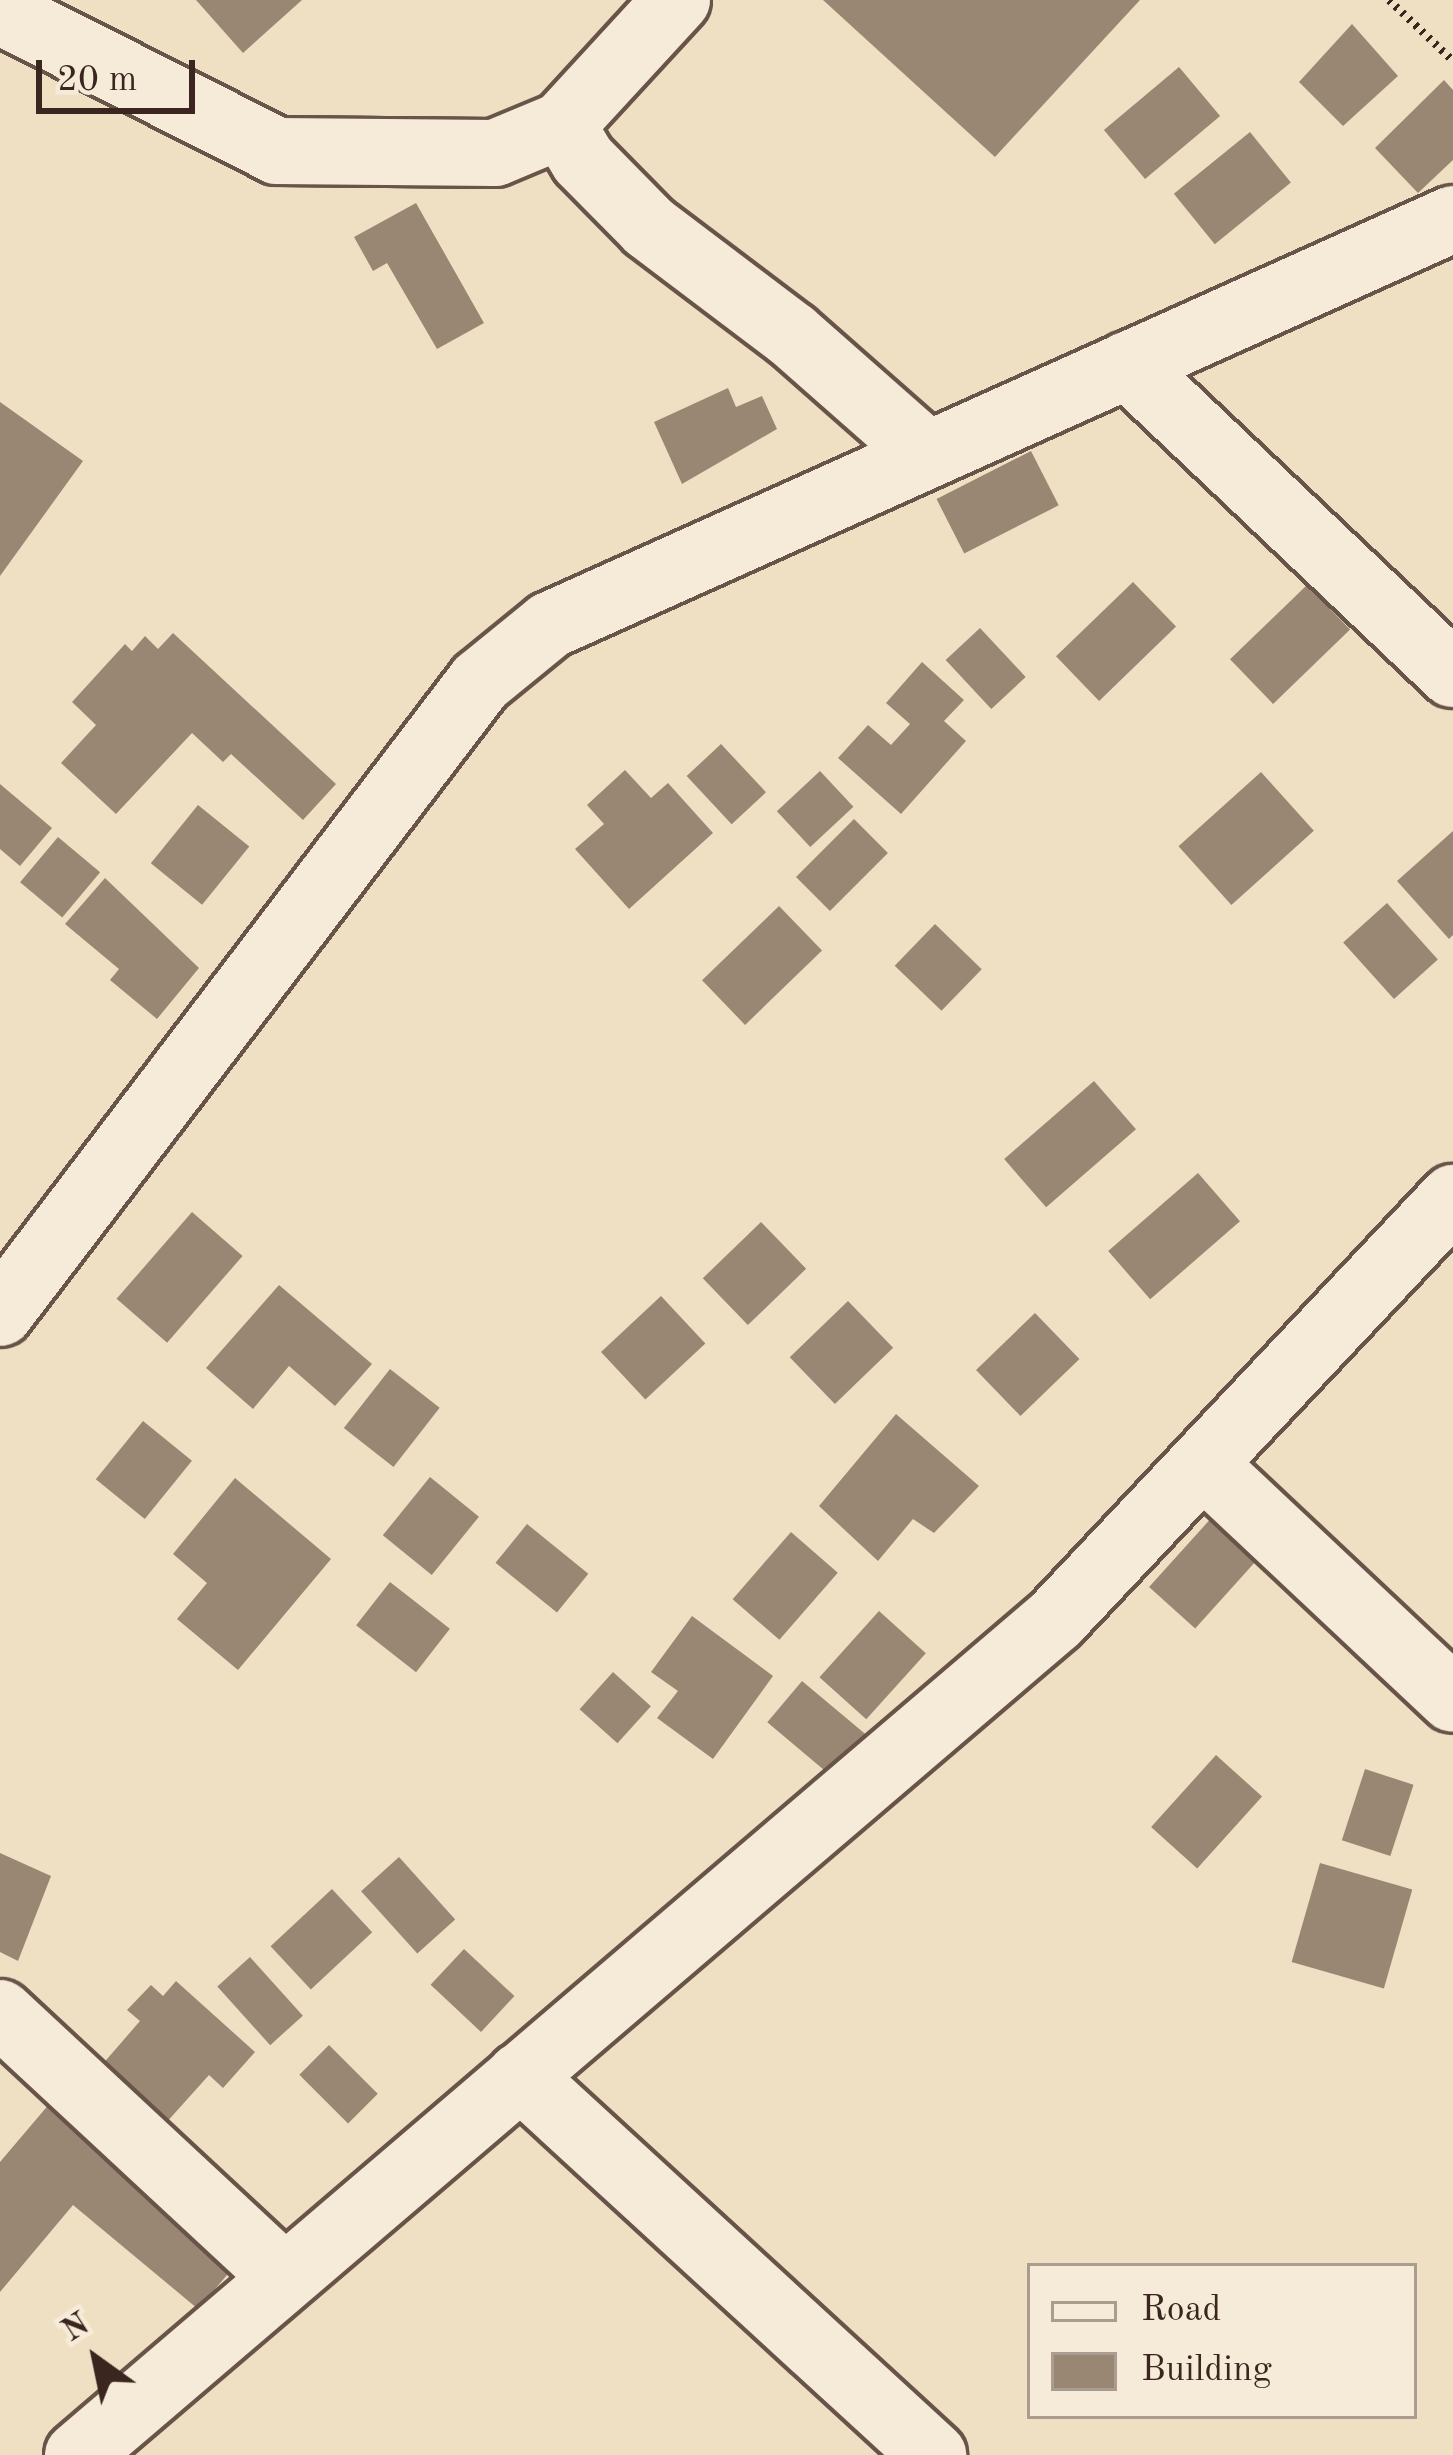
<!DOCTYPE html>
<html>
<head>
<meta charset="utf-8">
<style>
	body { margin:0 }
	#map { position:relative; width:1453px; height:2455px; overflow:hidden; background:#f0e0c3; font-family:"Old Standard TT",serif }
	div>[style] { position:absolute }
	.building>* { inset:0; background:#998774; transform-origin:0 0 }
	.path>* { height:8px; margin-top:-4px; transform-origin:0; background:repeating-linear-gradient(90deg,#3a261f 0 3px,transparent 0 9px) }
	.roads { filter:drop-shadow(3px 0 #685448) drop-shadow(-3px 0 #685448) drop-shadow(0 3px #685448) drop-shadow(0 -3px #685448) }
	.minor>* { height:66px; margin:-33px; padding:0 33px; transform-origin:33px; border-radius:33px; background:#f5ebd8 }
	span { translate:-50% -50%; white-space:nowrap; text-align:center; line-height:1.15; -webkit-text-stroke:9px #f5ebd8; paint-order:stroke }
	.legend { position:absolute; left:1027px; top:2263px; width:390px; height:156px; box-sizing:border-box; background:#f5ebd8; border:3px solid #aa9c8e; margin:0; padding:15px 21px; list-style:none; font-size:36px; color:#3a261f }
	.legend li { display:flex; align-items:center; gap:24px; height:60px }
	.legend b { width:60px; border:3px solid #aa9c8e }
	.north { position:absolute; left:36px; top:2299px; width:120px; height:120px; -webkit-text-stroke:9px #f5ebd8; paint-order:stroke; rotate:327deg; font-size:33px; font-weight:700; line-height:48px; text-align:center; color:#3a261f }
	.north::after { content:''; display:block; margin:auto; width:42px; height:54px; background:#3a261f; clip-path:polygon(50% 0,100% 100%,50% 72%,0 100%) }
	.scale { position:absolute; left:36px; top:60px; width:159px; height:54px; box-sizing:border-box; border:6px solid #3a261f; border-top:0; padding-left:15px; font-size:36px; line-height:42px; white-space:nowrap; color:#3a261f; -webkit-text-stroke:9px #f5ebd8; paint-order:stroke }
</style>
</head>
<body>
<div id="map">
	<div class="building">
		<div style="clip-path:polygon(196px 0,302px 0,243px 53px)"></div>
		<div style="clip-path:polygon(823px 0,1140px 0,995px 157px)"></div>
		<div style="clip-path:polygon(1352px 24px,1398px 76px,1343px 126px,1299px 82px)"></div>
		<div style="left:1179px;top:67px;width:64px;height:98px;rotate:50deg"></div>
		<div style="clip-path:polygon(1444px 80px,1453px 90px,1453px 160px,1418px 193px,1375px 148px)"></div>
		<div style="left:1250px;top:132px;width:65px;height:98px;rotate:51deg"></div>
		<div style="clip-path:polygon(416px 203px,484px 323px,437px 349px,387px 263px,373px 271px,354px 237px)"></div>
		<div style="clip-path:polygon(728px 388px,736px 407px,762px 396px,777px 429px,682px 484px,654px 422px)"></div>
		<div style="clip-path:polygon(0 402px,83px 461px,0 576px)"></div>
		<div style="left:1031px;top:451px;width:61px;height:106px;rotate:63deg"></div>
		<div style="left:1133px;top:582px;width:62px;height:107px;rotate:46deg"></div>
		<div style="left:1307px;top:585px;width:62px;height:107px;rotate:46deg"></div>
		<div style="left:980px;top:628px;width:67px;height:47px;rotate:47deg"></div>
		<div style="clip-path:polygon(173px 633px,336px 784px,303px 820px,231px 754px,223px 762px,192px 733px,116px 814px,61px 763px,96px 725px,72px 702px,125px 644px,132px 651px,145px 636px,158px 649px)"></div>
		<div style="clip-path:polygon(922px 662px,964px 700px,944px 721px,966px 741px,901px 814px,838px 758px,868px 725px,891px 745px,910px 724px,886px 703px)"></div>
		<div style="left:721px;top:744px;width:66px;height:47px;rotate:47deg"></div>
		<div style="clip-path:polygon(625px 770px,651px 798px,668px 783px,713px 833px,629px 909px,575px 849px,604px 824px,587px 805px)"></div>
		<div style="left:820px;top:771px;width:49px;height:59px;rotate:47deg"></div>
		<div style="left:1261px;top:772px;width:79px;height:111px;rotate:48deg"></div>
		<div style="clip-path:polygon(0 784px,52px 828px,20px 866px,0 849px)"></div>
		<div style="left:198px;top:805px;width:66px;height:75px;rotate:39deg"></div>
		<div style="left:854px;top:819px;width:48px;height:82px;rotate:45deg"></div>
		<div style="clip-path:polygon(1453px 831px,1453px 935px,1449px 939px,1397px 881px)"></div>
		<div style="left:58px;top:837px;width:55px;height:59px;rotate:40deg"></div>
		<div style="clip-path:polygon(105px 878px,199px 968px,157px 1019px,110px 980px,119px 969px,65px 924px)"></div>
		<div style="left:1387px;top:903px;width:76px;height:59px;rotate:48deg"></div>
		<div style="left:779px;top:906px;width:62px;height:107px;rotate:46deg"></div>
		<div style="left:935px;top:924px;width:65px;height:58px;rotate:44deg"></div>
		<div style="left:1094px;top:1081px;width:64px;height:119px;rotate:49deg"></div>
		<div style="left:1198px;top:1173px;width:64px;height:119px;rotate:49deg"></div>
		<div style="left:192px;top:1212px;width:67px;height:115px;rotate:41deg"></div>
		<div style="left:761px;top:1222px;width:65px;height:81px;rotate:46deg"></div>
		<div style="clip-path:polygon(279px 1285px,372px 1364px,335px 1406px,289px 1366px,253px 1409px,206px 1368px)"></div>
		<div style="left:661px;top:1296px;width:65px;height:82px;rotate:47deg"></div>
		<div style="left:848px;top:1301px;width:65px;height:81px;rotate:46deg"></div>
		<div style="left:1035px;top:1313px;width:64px;height:82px;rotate:46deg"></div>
		<div style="left:390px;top:1369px;width:63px;height:75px;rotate:38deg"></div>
		<div style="clip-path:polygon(896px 1414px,979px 1486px,934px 1533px,913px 1519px,878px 1561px,819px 1506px)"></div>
		<div style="left:143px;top:1421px;width:63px;height:75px;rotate:39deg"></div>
		<div style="left:430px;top:1477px;width:63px;height:75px;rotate:39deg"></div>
		<div style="clip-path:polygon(235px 1478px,331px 1559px,238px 1670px,177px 1619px,207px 1583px,173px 1554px)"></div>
		<div style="left:1214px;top:1515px;width:62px;height:97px;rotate:42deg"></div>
		<div style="left:527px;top:1524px;width:79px;height:50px;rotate:39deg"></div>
		<div style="left:791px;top:1532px;width:62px;height:89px;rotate:41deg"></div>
		<div style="left:390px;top:1582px;width:76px;height:55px;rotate:38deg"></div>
		<div style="left:879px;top:1611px;width:63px;height:89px;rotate:42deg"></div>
		<div style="clip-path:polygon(692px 1616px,773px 1676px,713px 1759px,657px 1718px,678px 1691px,651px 1672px)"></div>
		<div style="left:613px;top:1672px;width:51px;height:50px;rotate:42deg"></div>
		<div style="left:802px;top:1681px;width:83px;height:54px;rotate:40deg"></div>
		<div style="left:1216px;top:1755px;width:62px;height:97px;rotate:42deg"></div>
		<div style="left:1365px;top:1769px;width:51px;height:75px;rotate:18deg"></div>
		<div style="clip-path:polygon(0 1853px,51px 1876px,18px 1961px,0 1952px)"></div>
		<div style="left:399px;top:1857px;width:84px;height:51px;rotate:48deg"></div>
		<div style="left:1320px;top:1863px;width:96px;height:103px;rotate:16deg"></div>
		<div style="left:332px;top:1889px;width:59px;height:84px;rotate:47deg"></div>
		<div style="left:464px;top:1949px;width:69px;height:49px;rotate:43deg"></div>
		<div style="left:250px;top:1957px;width:79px;height:44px;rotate:48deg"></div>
		<div style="clip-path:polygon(176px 1981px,255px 2052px,223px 2088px,209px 2075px,165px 2124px,101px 2066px,140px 2021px,127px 2010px,151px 1985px,163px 1996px)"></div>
		<div style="left:329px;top:2045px;width:69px;height:42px;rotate:45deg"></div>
		<div style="clip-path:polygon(56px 2096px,245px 2254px,198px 2309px,73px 2205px,0 2292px,0 2162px)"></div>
	</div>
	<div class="path">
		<div style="left:1389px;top:0;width:88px;rotate:43.6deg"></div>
	</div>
	<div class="roads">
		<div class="minor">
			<div style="left:0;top:11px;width:310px;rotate:26.8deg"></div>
			<div style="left:277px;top:151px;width:218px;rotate:0.5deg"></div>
			<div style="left:495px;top:153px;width:73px;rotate:-22.7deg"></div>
			<div style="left:562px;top:125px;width:170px;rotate:-47.4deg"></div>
			<div style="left:562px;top:125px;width:41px;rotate:59deg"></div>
			<div style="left:583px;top:160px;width:94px;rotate:45.4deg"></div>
			<div style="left:649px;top:227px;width:179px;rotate:37.1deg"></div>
			<div style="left:792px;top:335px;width:181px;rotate:41.4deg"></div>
			<div style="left:1127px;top:365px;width:449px;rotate:43.5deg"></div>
			<div style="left:0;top:1313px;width:793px;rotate:-52.74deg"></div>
			<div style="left:480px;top:682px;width:90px;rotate:-39.2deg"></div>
			<div style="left:550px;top:625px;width:990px;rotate:-24.21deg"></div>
			<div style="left:1205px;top:1466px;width:340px;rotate:43.2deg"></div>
			<div style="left:0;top:2013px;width:388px;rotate:42.9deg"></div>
			<div style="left:520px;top:2076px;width:561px;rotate:42.54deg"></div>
			<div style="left:78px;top:2455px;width:1287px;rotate:-40.52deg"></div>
			<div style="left:1056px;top:1619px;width:579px;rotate:-46.68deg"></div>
		</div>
	</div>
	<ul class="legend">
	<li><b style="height:15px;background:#f5ebd8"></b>Road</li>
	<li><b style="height:33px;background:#998774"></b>Building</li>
	</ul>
	<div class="north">N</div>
	<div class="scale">20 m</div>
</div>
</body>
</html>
